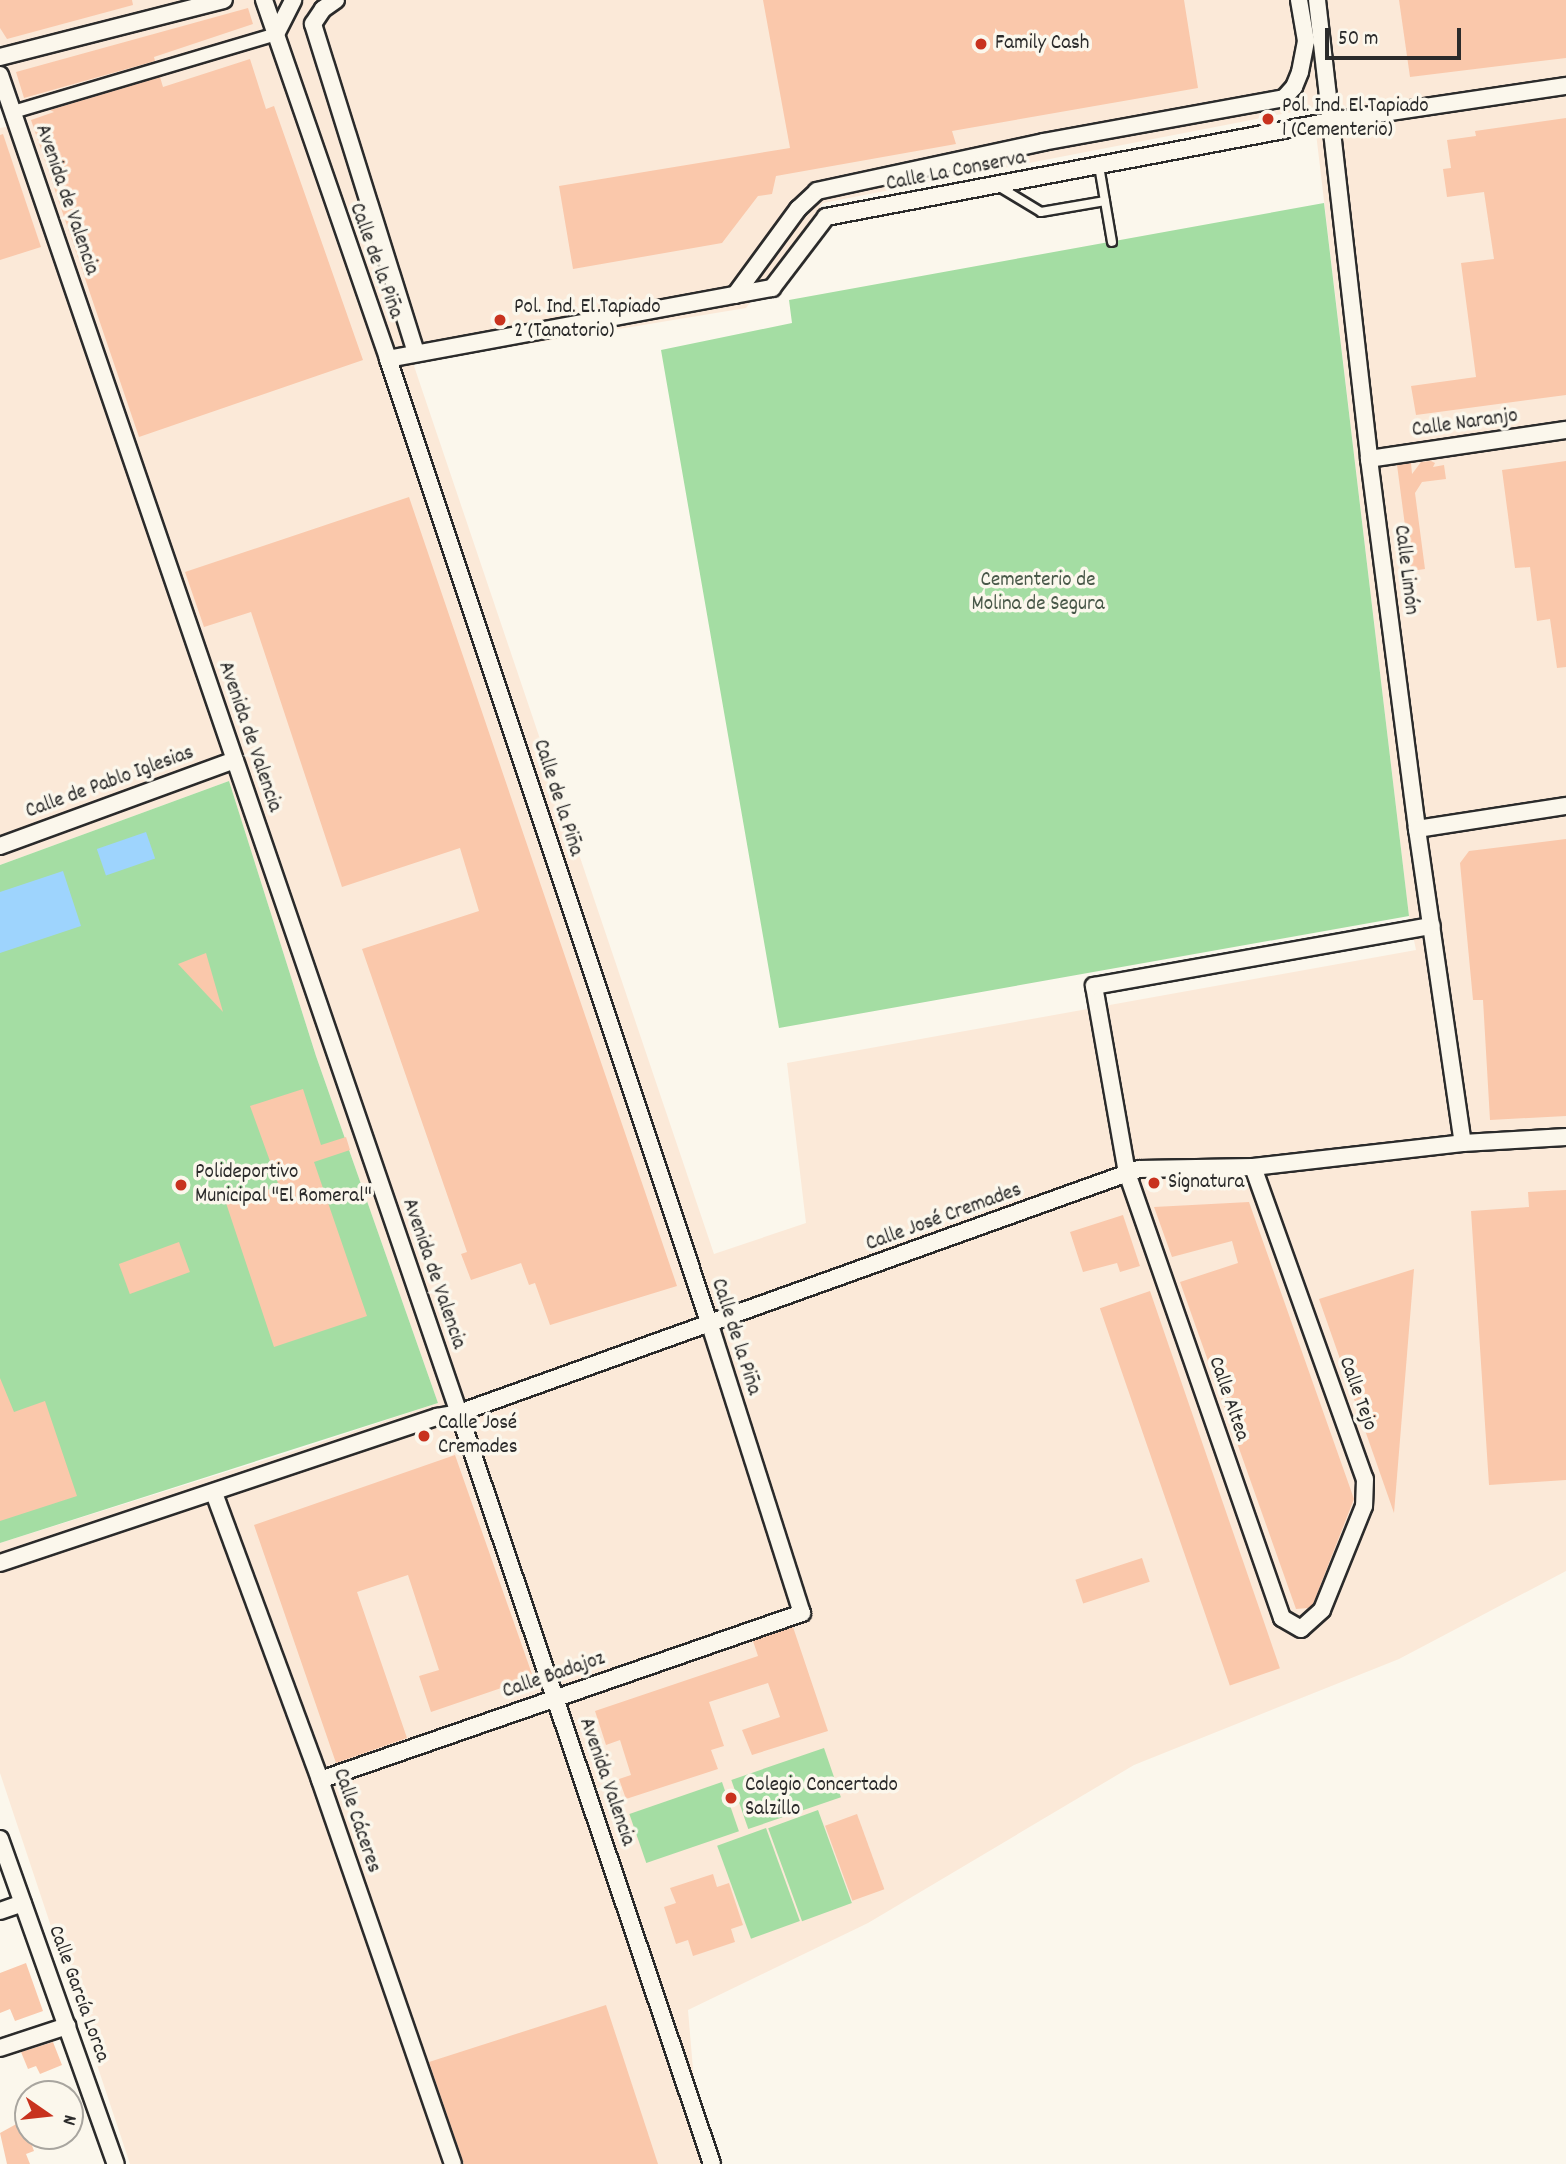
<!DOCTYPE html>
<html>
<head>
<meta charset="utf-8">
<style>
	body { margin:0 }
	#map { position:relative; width:1566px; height:2164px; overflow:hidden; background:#fbf7ec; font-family:Dekko,sans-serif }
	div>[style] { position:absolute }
	.built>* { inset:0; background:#fbe9d8 }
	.green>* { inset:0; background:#a4dda3; transform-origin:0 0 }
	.water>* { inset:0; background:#9ed4fd; transform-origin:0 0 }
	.building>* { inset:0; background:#fac8ab; transform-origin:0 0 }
	.roads { filter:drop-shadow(2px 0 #2b2b2b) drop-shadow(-2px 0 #2b2b2b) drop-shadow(0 2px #2b2b2b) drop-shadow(0 -2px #2b2b2b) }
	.service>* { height:8px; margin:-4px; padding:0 4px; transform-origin:4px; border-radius:4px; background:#fbf7ec }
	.pedestrian>* { height:12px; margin:-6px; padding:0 6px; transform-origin:6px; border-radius:6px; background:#fbf7ec }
	.minor>* { height:16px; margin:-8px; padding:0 8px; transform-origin:8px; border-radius:8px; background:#fbf7ec }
	.dots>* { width:19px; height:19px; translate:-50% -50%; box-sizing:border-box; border:4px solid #fbf7ec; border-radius:50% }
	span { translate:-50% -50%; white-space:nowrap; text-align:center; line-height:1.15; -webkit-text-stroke:7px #fbf7ec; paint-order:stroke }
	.poi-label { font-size:21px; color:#2b2b2b }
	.left { translate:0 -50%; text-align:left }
	.street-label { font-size:21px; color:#2b2b2b }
	.park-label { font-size:21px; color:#495849 }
	.north { position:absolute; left:14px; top:2080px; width:70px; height:70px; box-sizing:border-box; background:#fbf7ec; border:2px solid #a8a59f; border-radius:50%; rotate:104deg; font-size:19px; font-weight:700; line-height:28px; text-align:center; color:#2b2b2b }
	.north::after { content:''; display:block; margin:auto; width:24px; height:32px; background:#c8321e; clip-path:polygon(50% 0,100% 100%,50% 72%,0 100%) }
	.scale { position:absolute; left:1325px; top:28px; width:136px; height:32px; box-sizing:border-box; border:4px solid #2b2b2b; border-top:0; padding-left:9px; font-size:21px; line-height:24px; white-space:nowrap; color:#2b2b2b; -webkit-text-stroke:5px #fbf7ec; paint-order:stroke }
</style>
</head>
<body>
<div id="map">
	<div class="built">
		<div style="clip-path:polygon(evenodd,0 0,1566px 0,1566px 1571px,1399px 1659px,1134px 1765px,868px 1923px,688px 2010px,701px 2164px,130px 2164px,0 1773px,0 1543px,297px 1450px,438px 1403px,316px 1056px,229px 781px,0 865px,0 128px,28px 123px,0 44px,0 0,1313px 108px,1409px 916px,1416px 950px,787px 1063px,806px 1223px,714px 1254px,413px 363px,746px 308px,823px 203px,1313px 108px)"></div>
	</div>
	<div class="green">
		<div style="clip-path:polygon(1324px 203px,1409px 916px,779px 1028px,661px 350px,792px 323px,789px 300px)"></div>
		<div style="clip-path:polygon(229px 781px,316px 1056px,438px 1403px,0 1543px,0 865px)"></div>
		<div style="left:824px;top:1748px;width:52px;height:98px;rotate:71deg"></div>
		<div style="left:722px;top:1782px;width:52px;height:98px;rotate:71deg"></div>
		<div style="left:818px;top:1810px;width:99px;height:53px;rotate:70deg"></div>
		<div style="left:766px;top:1828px;width:99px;height:52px;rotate:70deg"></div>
	</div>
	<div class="water">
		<div style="left:146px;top:832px;width:28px;height:52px;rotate:71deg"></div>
		<div style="clip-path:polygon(63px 871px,81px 926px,0 953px,0 892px)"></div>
	</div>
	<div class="building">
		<div style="clip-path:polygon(0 0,132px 0,133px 5px,7px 39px,0 28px)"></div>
		<div style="clip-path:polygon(763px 0,1184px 0,1198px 88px,952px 131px,956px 144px,776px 176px,772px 194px,758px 196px,722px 243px,573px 269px,559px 186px,790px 148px)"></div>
		<div style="clip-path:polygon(1399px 0,1566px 0,1566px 58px,1410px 77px)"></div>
		<div style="clip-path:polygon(248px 8px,253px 24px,154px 57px,155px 61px,24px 98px,16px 72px)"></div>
		<div style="clip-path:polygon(250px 59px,266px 109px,274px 106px,363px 360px,139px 437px,31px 120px,54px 112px,50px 110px,160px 77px,163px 87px)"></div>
		<div style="clip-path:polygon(1566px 118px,1566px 395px,1416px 415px,1411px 386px,1476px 377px,1461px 263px,1494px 259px,1484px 192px,1447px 197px,1443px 169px,1451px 168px,1447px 140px,1476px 136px,1475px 131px)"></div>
		<div style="clip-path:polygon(3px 134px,41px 247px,0 260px,0 135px)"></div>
		<div style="clip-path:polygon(1431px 461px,1435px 463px,1433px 467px,1444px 465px,1446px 479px,1422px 482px,1415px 493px,1425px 569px,1411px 571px,1397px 465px,1411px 463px,1412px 474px,1421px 462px)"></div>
		<div style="clip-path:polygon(1566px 461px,1566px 667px,1557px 668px,1550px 619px,1537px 621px,1530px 567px,1515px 568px,1502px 470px)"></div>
		<div style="clip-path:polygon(409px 497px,677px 1286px,550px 1325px,535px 1283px,529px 1285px,521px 1263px,471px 1280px,461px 1254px,467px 1252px,362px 949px,479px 911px,460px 848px,342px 887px,251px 612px,204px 627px,185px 572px)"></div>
		<div style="clip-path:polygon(1566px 839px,1566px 1116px,1490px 1120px,1483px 1000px,1473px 1000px,1460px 863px,1469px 851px)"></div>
		<div style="clip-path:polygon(206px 953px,223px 1012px,178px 964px)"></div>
		<div style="clip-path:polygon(303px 1089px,321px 1145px,346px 1137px,350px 1150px,314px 1162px,367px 1316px,274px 1347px,226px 1203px,279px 1186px,250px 1106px)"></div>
		<div style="clip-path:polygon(1566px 1190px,1566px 1480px,1489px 1485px,1471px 1211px,1529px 1207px,1528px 1192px)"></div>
		<div style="clip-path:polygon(1249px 1202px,1354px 1499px,1313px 1604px,1308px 1608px,1296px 1609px,1180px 1282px,1238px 1263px,1232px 1241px,1172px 1257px,1154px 1207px)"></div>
		<div style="clip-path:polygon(1123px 1215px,1140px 1266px,1120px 1272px,1117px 1263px,1083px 1272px,1070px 1232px)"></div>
		<div style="left:179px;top:1242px;width:32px;height:64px;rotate:70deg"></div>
		<div style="clip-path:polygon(1414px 1269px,1394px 1513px,1319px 1299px)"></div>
		<div style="left:1150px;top:1291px;width:399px;height:53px;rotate:71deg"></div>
		<div style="clip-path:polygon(0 1378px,14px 1412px,45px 1401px,77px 1496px,0 1521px)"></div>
		<div style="clip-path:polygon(455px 1455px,533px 1677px,431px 1712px,419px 1676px,439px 1670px,408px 1575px,357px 1592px,407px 1738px,336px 1763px,254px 1525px)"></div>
		<div style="left:1142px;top:1558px;width:25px;height:70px;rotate:72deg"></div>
		<div style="clip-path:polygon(793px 1627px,828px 1731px,752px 1755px,742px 1730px,780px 1717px,768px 1683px,709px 1702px,724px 1746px,711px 1750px,718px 1769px,626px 1799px,619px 1779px,631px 1775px,620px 1740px,606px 1745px,595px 1711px,758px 1656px,753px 1641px)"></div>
		<div style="left:857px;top:1814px;width:80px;height:34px;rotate:70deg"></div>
		<div style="clip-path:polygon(713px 1874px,717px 1887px,729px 1883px,743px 1925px,731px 1929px,735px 1942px,693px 1956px,688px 1940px,676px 1944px,664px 1907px,676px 1903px,670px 1888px)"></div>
		<div style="clip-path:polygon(26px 1963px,43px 2011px,15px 2021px,10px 2009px,0 2013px,0 1973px)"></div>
		<div style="clip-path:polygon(606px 2005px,658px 2164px,464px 2164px,429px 2062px)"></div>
		<div style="clip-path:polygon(53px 2042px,62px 2065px,40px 2074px,36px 2066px,28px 2069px,21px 2052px)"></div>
		<div style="clip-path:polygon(20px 2122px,24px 2123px,34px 2151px,26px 2154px,30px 2164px,7px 2164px,0 2133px)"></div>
	</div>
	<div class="roads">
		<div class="service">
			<div style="left:1099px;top:166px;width:77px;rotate:80.3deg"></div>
			<div style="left:998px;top:186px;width:50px;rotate:31.2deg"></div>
			<div style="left:1041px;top:212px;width:65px;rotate:-9.8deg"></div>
		</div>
		<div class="pedestrian">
			<div style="left:13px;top:112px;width:274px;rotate:-16.5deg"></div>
		</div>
		<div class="minor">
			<div style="left:264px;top:0;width:380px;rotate:70.9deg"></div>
			<div style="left:388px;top:359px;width:1018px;rotate:71.57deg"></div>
			<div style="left:710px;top:1325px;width:302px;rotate:72.3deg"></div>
			<div style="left:802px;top:1613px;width:510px;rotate:160.89deg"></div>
			<div style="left:336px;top:0;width:16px;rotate:145deg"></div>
			<div style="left:323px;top:9px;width:18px;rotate:124deg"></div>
			<div style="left:313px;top:24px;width:344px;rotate:72.6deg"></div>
			<div style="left:1317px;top:0;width:462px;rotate:83.5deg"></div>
			<div style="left:1369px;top:459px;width:373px;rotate:82.6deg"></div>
			<div style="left:1417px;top:829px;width:317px;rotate:81.7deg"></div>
			<div style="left:276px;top:34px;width:38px;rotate:-63deg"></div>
			<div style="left:0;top:57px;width:231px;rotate:-14.3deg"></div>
			<div style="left:0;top:75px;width:1415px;rotate:71.07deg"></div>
			<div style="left:459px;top:1413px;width:792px;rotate:71.38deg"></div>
			<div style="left:735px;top:295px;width:107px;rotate:-53.8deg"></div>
			<div style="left:798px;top:209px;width:26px;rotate:-43deg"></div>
			<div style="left:817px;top:191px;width:231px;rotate:-12.2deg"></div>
			<div style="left:1043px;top:142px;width:245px;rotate:-10.3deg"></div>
			<div style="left:1284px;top:98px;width:15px;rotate:-48deg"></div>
			<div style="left:1294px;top:87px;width:16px;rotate:-68deg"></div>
			<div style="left:1300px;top:72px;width:32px;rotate:-79deg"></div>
			<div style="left:1306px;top:41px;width:42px;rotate:-99.7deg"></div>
			<div style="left:388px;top:359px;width:391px;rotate:-10.5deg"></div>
			<div style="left:772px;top:288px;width:89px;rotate:-52.7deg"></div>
			<div style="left:826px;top:217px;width:514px;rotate:-10.76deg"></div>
			<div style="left:1331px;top:121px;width:238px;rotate:-8.5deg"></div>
			<div style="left:1369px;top:459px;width:199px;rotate:-8.4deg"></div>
			<div style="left:1417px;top:829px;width:151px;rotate:-8.8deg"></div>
			<div style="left:0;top:846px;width:250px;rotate:-20.1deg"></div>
			<div style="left:1253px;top:1167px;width:331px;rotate:70.3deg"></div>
			<div style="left:1365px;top:1479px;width:27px;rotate:92deg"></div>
			<div style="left:1364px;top:1506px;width:112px;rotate:112deg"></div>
			<div style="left:1322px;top:1610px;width:28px;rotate:138deg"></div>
			<div style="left:1301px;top:1629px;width:22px;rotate:-150deg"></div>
			<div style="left:1282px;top:1618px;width:471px;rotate:-109.2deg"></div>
			<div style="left:1127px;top:1173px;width:190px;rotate:-100deg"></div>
			<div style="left:1094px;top:986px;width:343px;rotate:-10.1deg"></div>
			<div style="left:214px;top:1493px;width:306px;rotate:69.7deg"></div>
			<div style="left:320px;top:1780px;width:406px;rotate:70.9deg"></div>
			<div style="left:0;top:1563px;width:461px;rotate:-18.5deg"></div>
			<div style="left:437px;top:1417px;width:22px;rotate:-10deg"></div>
			<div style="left:459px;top:1413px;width:722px;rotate:-19.74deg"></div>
			<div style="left:1139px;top:1169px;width:114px;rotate:-1deg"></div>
			<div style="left:1253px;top:1167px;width:211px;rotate:-6.5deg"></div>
			<div style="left:1463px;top:1143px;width:103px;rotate:-3.3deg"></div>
			<div style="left:0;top:1839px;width:345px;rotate:70.4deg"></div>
			<div style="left:0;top:1911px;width:24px;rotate:-19deg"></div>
			<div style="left:0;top:2048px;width:71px;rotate:-18.2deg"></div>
		</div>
	</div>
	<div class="dots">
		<div style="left:981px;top:44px;background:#c8321e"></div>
		<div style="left:1268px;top:119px;background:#c8321e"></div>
		<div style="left:500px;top:320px;background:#c8321e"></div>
		<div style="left:1154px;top:1183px;background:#c8321e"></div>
		<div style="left:181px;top:1185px;background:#c8321e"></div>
		<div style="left:424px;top:1436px;background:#c8321e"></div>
		<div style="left:731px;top:1798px;background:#c8321e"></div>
	</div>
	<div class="poi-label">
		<span class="left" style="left:995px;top:44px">Family Cash</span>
		<span class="left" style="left:1282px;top:119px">Pol. Ind. El Tapiado<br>1 (Cementerio)</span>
		<span class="left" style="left:514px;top:320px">Pol. Ind. El Tapiado<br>2 (Tanatorio)</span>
		<span class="left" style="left:195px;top:1185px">Polideportivo<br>Municipal "El Romeral"</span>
		<span class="left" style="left:1168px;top:1183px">Signatura</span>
		<span class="left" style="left:438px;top:1436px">Calle José<br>Cremades</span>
		<span class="left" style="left:745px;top:1798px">Colegio Concertado<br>Salzillo</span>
	</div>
	<div class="street-label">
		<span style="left:956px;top:172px;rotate:-11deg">Calle La Conserva</span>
		<span style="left:66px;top:200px;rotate:71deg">Avenida de Valencia</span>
		<span style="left:375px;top:261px;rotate:70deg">Calle de la Piña</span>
		<span style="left:1465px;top:424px;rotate:-8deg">Calle Naranjo</span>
		<span style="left:1405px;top:570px;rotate:83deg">Calle Limón</span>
		<span style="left:249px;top:737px;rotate:71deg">Avenida de Valencia</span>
		<span style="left:110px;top:783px;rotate:-20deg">Calle de Pablo Iglesias</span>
		<span style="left:557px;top:798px;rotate:72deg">Calle de la Piña</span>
		<span style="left:944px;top:1218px;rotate:-20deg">Calle José Cremades</span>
		<span style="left:433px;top:1274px;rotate:71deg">Avenida de Valencia</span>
		<span style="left:735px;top:1337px;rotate:72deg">Calle de la Piña</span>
		<span style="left:1357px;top:1394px;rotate:70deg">Calle Tejo</span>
		<span style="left:1228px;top:1399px;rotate:71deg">Calle Altea</span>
		<span style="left:554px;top:1676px;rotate:-19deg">Calle Badajoz</span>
		<span style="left:606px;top:1782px;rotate:71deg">Avenida Valencia</span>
		<span style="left:356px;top:1821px;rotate:71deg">Calle Cáceres</span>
		<span style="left:78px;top:1994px;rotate:70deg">Calle García Lorca</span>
	</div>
	<div class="park-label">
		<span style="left:1038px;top:593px">Cementerio de<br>Molina de Segura</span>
	</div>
	<div class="north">N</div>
	<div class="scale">50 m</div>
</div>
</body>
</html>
